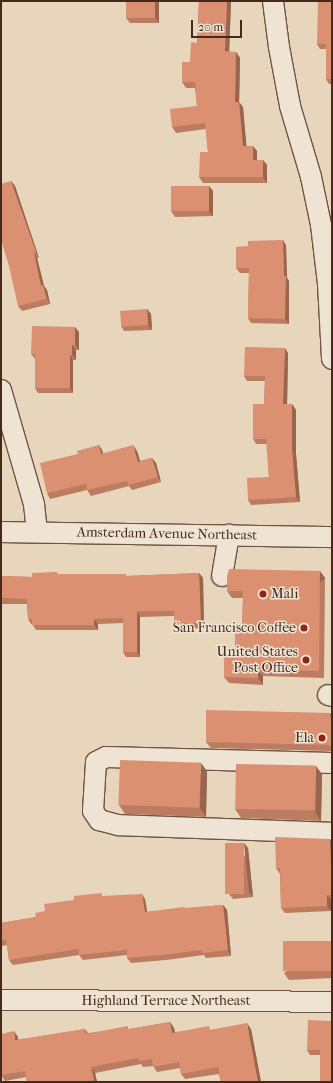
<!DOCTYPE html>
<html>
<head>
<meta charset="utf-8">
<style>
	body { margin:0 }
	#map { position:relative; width:333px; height:1083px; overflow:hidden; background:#e7d5bc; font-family:"IM FELL French Canon",serif }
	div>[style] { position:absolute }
	.roads { filter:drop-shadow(1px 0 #6e5443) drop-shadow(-1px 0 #6e5443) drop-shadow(0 1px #6e5443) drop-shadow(0 -1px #6e5443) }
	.minor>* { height:20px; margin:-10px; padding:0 10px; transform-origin:10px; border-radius:10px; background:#efe4d3 }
	.wall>* { inset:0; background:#bb7c61 }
	.shaded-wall>* { inset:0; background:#99654f; transform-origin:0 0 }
	.building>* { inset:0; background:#da9071; transform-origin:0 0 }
	.dots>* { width:11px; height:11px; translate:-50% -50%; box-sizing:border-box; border:2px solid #efe4d3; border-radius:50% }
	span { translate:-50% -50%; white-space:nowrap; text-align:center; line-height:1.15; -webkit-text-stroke:3px #efe4d3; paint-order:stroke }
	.street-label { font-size:14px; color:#45291b }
	.poi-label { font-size:14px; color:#45291b }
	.left { translate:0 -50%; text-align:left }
	.right { translate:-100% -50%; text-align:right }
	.frame { position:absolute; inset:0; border:2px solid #45291b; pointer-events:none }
	.scale { position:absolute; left:191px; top:20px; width:51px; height:18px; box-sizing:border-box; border:2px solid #45291b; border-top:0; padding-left:5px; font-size:12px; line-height:14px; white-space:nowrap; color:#45291b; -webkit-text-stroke:3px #efe4d3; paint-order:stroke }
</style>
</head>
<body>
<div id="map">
	<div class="roads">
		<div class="minor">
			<div style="left:273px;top:1px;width:46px;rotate:82.6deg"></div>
			<div style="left:279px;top:47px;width:60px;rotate:79.4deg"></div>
			<div style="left:290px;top:106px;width:74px;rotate:73.5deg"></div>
			<div style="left:311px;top:177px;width:49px;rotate:78.2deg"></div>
			<div style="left:321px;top:225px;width:59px;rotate:83.2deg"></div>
			<div style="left:328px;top:284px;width:75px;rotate:86.9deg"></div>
			<div style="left:1px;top:390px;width:119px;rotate:73.9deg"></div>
			<div style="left:34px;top:504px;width:28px;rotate:84deg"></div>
			<div style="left:1px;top:532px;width:331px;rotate:0.9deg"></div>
			<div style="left:222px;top:576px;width:42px;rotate:-80.3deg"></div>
			<div style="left:328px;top:695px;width:4px;rotate:14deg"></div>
			<div style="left:332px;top:763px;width:226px;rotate:-178.5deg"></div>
			<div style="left:106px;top:757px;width:11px;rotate:153deg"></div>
			<div style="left:96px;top:762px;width:49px;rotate:93.5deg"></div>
			<div style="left:93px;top:811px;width:11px;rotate:56deg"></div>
			<div style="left:99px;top:820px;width:20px;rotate:15deg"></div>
			<div style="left:118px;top:825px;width:214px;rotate:2.1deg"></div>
			<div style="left:1px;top:1000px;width:331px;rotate:0.3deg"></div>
		</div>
	</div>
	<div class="wall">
		<div style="clip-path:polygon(199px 1px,231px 1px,229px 52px,236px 52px,240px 58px,239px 102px,243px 107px,246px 146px,257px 151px,257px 160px,263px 160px,267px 165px,267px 183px,203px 183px,199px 177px,208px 152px,206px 129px,176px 133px,172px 127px,197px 106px,195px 88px,186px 88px,182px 82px,190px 62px,197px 43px)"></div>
		<div style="clip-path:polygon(332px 1px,332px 84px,329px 84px,326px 79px,326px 49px,320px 49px,317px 44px)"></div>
		<div style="clip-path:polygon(159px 2px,159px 23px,130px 23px,126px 18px)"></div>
		<div style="clip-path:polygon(11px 181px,15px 186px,39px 258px,37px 258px,44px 286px,47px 290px,50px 304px,22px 311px,18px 306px)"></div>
		<div style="clip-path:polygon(209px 186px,213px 191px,213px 216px,175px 217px,171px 211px)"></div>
		<div style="clip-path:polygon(286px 245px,287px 278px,289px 281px,289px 324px,251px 323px,248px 318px,249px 273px,240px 273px,236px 268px)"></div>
		<div style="clip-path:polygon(147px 309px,151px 314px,152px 330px,124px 331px,121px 326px)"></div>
		<div style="clip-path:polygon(79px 332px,79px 350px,76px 350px,76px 360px,73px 360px,73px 393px,38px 393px,35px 388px,35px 359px,31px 354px)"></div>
		<div style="clip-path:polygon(288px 353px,287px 404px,292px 404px,296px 410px,296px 454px,300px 502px,251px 505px,248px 500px,269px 477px,267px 444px,256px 444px,253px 439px,264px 404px,265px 381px,247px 381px,244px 376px)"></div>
		<div style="clip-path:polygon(99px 445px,102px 450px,103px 454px,137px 451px,140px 461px,152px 458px,156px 463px,161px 482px,132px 490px,129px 486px,91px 496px,87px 490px,50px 499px,47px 493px,78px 454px)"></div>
		<div style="clip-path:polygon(56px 572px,58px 574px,127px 576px,199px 573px,203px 578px,204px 628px,178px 629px,174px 624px,174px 616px,140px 617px,140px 657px,126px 657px,123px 652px,123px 623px,98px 624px,98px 630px,36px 630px,32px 624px,31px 624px,28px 619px,27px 604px,1px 604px,1px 576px,32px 577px)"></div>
		<div style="clip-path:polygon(325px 578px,324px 678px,263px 676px,263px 685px,229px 683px,224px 677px,235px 657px,242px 631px,243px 598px,232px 598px,227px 591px)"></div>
		<div style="clip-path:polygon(330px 713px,332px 716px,332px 751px,211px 748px,206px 742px)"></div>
		<div style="clip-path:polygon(207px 771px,206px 817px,125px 814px,119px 805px)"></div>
		<div style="clip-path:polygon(322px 774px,321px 821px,241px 818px,235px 809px)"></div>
		<div style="clip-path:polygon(332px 841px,332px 900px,331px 900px,331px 911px,285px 913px,281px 908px,280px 874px,276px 868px)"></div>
		<div style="clip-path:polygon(248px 848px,253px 897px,233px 899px,229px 894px)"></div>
		<div style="clip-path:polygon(104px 896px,145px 899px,147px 912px,223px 905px,227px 910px,231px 956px,206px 958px,204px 955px,166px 960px,131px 963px,127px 958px,127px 955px,83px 960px,79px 955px,13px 965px,9px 960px,7px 945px,1px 946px,1px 923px,36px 917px,45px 911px)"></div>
		<div style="clip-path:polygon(332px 941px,332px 978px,289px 980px,284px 973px)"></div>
		<div style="clip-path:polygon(332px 1021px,320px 1055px,310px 1055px,307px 1050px)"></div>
		<div style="clip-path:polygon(170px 1022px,174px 1028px,175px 1032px,211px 1030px,251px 1029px,261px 1082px,221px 1082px,219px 1074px,185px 1079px,181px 1074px,180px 1068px,157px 1072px,153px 1066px,143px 1067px,141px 1064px,95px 1073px,97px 1082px,27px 1082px,26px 1077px,5px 1081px,1px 1075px,18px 1037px,18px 1040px,85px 1029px,88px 1033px,130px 1029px)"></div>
	</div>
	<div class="shaded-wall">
		<div style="clip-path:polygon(155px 1px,158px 1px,159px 2px,159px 23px,155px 17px)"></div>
		<div style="clip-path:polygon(227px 1px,231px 1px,229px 57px,225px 51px)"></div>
		<div style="clip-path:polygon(236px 52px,240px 58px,239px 108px,235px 102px)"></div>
		<div style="clip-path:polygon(239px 102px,243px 107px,247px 151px,243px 146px)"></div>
		<div style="clip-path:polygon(253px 146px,257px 151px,257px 165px,253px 160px)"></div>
		<div style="clip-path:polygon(263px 160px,267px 165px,267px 183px,263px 177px)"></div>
		<div style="clip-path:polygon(11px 181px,15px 186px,39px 258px,36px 252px)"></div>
		<div style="clip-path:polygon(209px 186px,213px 191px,213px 216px,209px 211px)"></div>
		<div style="clip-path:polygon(283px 240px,286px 245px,287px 278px,289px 281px,289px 324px,285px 319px)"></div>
		<div style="clip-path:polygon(34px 253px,37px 258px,44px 286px,47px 290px,50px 304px,47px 299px,41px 286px)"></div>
		<div style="clip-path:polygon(147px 309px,151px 314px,152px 330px,148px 325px)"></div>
		<div style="clip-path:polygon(75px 327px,79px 332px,79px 350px,75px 345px)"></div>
		<div style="clip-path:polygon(72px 345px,76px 350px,76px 360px,72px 355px)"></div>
		<div style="clip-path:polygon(285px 348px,288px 353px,287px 409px,283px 404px)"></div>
		<div style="clip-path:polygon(70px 355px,73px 360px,73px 393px,70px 388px)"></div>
		<div style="clip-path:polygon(292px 404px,296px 410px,296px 454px,300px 502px,296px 497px,292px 449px)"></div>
		<div style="clip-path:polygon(99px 445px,102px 450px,105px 460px,101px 454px)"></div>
		<div style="clip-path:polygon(133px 445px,137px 451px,142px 467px,138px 462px)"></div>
		<div style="clip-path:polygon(152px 458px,156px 463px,161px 482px,158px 477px)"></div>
		<div style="left:320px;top:571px;width:9px;height:100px;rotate:54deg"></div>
		<div style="clip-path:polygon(199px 573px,203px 578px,204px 628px,201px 623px)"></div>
		<div style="clip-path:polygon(137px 611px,140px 617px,140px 657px,137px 652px)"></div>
		<div style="clip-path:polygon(94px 619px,98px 624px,98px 630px,94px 625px)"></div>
		<div style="clip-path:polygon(258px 670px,263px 676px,263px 685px,258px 678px)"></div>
		<div style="clip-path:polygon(330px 713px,332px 716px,332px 728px)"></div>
		<div style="clip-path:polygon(201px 763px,207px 771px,206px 817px,200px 808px)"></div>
		<div style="clip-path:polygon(316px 766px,322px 774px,321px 821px,315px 812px)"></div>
		<div style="clip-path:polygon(330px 839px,332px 841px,332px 891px)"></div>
		<div style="clip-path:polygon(244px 843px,248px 848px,253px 897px,249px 892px)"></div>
		<div style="clip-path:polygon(142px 894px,145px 899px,148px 917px,145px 912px)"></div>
		<div style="clip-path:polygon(327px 895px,331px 900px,331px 911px,327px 906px)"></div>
		<div style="clip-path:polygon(223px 905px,227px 910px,231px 956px,228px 950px)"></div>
		<div style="clip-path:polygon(170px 1022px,174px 1028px,176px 1038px,172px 1033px)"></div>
		<div style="clip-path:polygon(247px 1023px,251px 1029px,261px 1082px,258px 1082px)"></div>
		<div style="clip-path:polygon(14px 1031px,18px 1037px,19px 1046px,15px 1040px)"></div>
		<div style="clip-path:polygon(91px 1067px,95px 1073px,97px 1082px,95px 1082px,94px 1080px)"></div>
	</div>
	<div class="building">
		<div style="left:126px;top:1px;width:29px;height:17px"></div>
		<div style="clip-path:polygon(199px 1px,227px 1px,225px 51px,236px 52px,235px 102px,239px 102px,243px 146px,253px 146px,253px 160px,263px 160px,263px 177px,199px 177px,200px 152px,208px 152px,205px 123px,172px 127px,170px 109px,197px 106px,195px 82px,182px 82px,182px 62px,190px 62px,191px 42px,197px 43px)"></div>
		<div style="clip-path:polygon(318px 1px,332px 1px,332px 79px,326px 79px,326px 44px,317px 44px)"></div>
		<div style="clip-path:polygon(11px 181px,36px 252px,34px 253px,41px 286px,43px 285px,47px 299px,18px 306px,9px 266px,1px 240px,1px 184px)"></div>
		<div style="left:209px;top:186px;width:25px;height:38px;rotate:90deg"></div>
		<div style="clip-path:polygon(283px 240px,284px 276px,286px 276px,285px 319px,248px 318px,249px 268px,236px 268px,236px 247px,248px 246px,248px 241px)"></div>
		<div style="left:147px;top:309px;width:16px;height:27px;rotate:86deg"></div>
		<div style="clip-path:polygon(32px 326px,75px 327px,75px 345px,72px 345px,72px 355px,70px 355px,70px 388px,35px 388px,35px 354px,31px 354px)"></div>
		<div style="clip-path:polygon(245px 347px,285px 348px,283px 404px,292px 404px,292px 449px,296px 497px,248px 500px,247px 478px,269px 477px,266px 439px,253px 439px,253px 404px,264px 404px,265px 376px,244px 376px)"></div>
		<div style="clip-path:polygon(99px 445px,101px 454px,133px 445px,138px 462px,152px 458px,158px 477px,129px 485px,127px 481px,87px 490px,86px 484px,47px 493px,40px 463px,78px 454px,77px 451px)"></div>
		<div style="clip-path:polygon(229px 569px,320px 571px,319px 671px,258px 670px,258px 678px,224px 677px,224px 657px,235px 657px,235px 631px,242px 631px,243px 591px,227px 591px,227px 576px)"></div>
		<div style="clip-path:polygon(56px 572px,56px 574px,126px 574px,126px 576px,199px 573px,201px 623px,174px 624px,174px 611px,137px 611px,137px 652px,123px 652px,123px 618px,94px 619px,94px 625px,32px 625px,32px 619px,28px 619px,27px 599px,1px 598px,1px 576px,32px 577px,32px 573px)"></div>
		<div style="clip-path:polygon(206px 710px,330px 713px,332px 728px,332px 747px,328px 745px,206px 742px)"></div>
		<div style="left:120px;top:760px;width:81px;height:45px;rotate:2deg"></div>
		<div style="left:236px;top:764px;width:80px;height:45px;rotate:1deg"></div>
		<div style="clip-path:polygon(275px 837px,330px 839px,332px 895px,327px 895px,327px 906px,281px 908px,280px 868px,276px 868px)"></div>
		<div style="left:225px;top:843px;width:19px;height:51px"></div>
		<div style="clip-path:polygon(102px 893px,102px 896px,142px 894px,145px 912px,184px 907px,185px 908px,223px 905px,228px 950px,203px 953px,202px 950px,162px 955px,127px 958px,127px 950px,79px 955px,78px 949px,9px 960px,6px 939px,1px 940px,1px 923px,36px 917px,35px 913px,45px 911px,44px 904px,74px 900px,74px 896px)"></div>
		<div style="left:332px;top:941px;width:30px;height:49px;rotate:90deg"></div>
		<div style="clip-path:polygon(308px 1020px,332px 1021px,332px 1082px,320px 1082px,320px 1050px,307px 1050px)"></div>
		<div style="clip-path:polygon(170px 1022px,172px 1033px,209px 1026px,210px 1030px,247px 1023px,258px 1082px,221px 1082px,218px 1067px,181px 1074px,179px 1062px,153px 1067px,152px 1059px,139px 1061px,138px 1058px,91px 1067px,94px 1080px,85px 1082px,27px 1082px,25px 1071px,1px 1075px,1px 1034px,14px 1031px,15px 1040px,85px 1029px,85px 1034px,128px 1026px,128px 1029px)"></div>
	</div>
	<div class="dots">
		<div style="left:263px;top:594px;background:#8f2418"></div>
		<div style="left:304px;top:628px;background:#8f2418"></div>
		<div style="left:306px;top:660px;background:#8f2418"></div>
		<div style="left:322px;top:738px;background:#8f2418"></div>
	</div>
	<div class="street-label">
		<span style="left:167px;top:534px;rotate:1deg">Amsterdam Avenue Northeast</span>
		<span style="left:166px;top:1001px">Highland Terrace Northeast</span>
	</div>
	<div class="poi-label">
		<span class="left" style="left:271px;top:594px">Mali</span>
		<span class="right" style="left:296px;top:628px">San Francisco Coffee</span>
		<span class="right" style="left:298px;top:660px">United States<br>Post Office</span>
		<span class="right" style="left:314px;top:738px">Ela</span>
	</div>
	<div class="frame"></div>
	<div class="scale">20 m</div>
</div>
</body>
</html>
